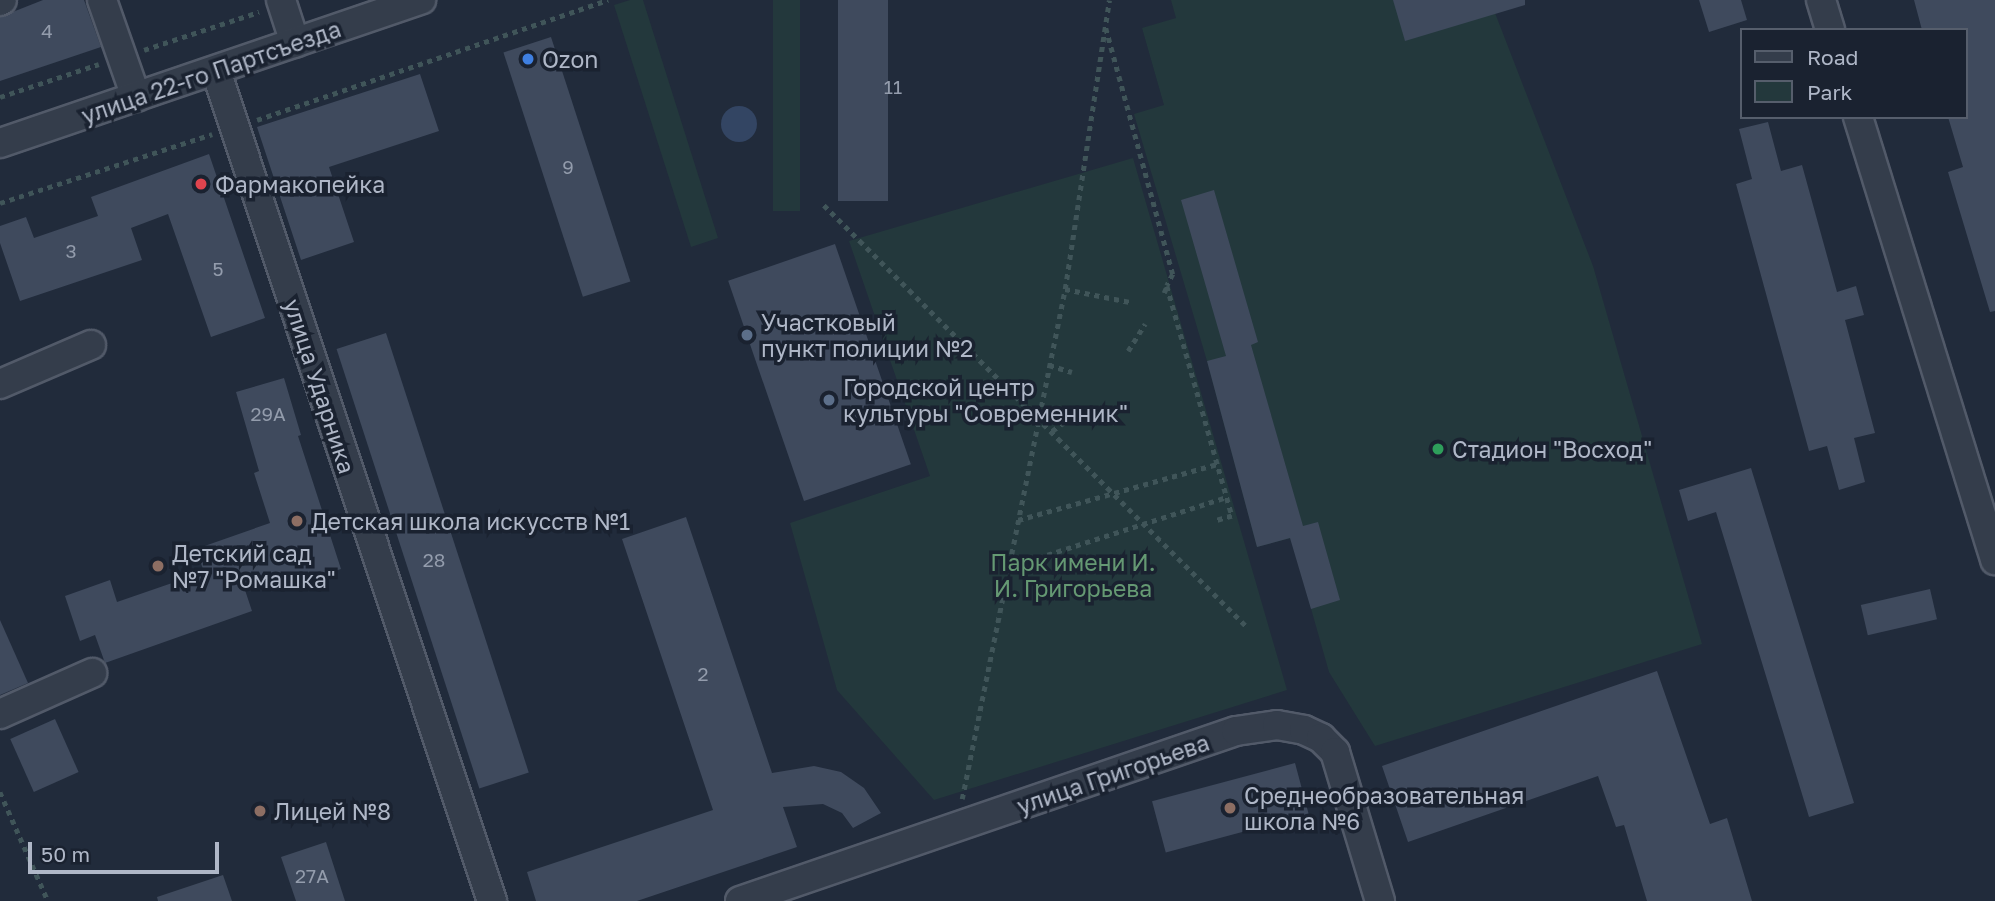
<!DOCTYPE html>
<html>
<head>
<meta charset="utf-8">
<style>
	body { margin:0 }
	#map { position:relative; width:1995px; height:901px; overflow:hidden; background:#212b3b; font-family:"Golos Text",sans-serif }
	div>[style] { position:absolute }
	.green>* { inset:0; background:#23383c; transform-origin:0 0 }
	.water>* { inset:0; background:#334563 }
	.round { border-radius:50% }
	.building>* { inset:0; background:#3f4a5d; transform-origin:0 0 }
	.path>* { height:4.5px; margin-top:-2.25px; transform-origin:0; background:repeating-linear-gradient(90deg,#405559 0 5px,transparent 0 10px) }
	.roads { filter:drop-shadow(2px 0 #525a69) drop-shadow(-2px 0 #525a69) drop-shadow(0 2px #525a69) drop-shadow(0 -2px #525a69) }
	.minor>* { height:28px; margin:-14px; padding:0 14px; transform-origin:14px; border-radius:14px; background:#343d4b }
	.dots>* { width:19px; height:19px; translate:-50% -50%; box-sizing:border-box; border:4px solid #1a2230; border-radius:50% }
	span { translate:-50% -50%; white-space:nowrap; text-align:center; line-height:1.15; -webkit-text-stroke:7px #1a2230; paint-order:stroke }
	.number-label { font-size:19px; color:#939cac }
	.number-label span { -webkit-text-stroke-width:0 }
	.poi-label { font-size:23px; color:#afb7c7 }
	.left { translate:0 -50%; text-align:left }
	.street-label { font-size:23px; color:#afb7c7 }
	.park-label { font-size:23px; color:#659973 }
	.legend { position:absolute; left:1740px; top:28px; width:228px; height:91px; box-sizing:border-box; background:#1a2230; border:2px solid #565e6c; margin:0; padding:9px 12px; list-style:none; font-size:21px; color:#afb7c7 }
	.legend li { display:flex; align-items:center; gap:14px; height:35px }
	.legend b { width:35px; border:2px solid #565e6c }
	.scale { position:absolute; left:28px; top:842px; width:191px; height:32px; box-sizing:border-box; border:4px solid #afb7c7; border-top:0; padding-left:9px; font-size:21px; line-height:24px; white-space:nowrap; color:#afb7c7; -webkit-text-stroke:5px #1a2230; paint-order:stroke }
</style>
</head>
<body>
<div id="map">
	<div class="green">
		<div style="clip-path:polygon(630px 0,643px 0,718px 238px,691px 247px,614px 5px)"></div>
		<div style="left:773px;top:0;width:27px;height:211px"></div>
		<div style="clip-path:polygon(1171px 0,1490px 0,1593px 266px,1702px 644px,1375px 746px,1329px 672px,1291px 538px,1257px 547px,1207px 361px,1134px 114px,1164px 105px,1142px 28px,1176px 18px)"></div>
		<div style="clip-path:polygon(1133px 158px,1287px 690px,934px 800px,837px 690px,790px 523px,930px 476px,849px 241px)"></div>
	</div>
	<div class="water">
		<div class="round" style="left:721px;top:106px;width:36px;height:36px"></div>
	</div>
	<div class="building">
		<div style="clip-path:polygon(43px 0,84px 0,101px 47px,0 81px,0 17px)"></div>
		<div style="left:838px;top:0;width:50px;height:201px"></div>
		<div style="clip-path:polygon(1393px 0,1525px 0,1525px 5px,1405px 41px)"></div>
		<div style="clip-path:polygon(1699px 0,1741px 0,1747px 20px,1709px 32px)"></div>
		<div style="clip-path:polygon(1914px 0,1995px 0,1995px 311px,1990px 312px,1948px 172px,1963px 167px,1948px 117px,1965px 117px,1965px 30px,1922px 30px)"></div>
		<div style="left:551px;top:37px;width:257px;height:50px;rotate:72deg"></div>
		<div style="clip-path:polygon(420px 74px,439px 131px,329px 167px,354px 242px,301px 260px,257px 127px)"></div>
		<div style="clip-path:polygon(1768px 122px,1781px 171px,1802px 165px,1837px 292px,1856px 286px,1864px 315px,1845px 320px,1875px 433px,1854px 438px,1865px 482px,1839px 490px,1827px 446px,1809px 451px,1736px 184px,1752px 179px,1739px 129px)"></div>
		<div style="clip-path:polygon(209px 154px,265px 318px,211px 337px,168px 214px,131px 228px,142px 260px,20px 301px,0 243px,0 226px,26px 217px,34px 238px,98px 216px,91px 197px)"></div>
		<div style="clip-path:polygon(1214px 190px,1258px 342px,1251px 345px,1303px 526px,1318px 522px,1340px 600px,1311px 609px,1290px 538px,1257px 547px,1207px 361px,1226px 356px,1181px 200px)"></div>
		<div style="left:835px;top:244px;width:233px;height:113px;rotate:71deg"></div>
		<div style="left:386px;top:333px;width:462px;height:52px;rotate:72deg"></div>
		<div style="clip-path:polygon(284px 378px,301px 435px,298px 436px,341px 569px,291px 585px,287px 573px,244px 587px,252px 611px,105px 663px,95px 635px,80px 641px,65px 596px,110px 580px,117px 602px,204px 572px,196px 549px,270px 523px,254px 473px,259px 471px,236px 392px)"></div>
		<div style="clip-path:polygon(1751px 468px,1854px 803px,1809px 817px,1716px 512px,1688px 521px,1679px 490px)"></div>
		<div style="clip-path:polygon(686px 517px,772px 773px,814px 766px,841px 772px,864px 788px,881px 813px,853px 828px,842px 813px,823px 804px,783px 807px,797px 847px,637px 901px,536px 901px,527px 872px,713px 810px,622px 539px)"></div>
		<div style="left:1930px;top:589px;width:31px;height:71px;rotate:77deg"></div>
		<div style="clip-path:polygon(0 620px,28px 683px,0 695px)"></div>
		<div style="clip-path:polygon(1657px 671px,1710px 824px,1727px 818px,1752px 901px,1647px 901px,1624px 825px,1616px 827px,1598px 776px,1408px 842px,1382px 766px)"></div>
		<div style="left:55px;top:719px;width:58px;height:49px;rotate:66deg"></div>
		<div style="left:1295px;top:763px;width:53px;height:148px;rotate:75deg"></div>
		<div style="clip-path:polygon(326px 842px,345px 901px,296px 901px,281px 857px)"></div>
		<div style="clip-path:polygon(223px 875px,232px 901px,158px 901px,157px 897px)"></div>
	</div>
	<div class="path">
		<div style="left:1106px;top:28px;width:255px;rotate:74.8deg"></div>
		<div style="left:1173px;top:274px;width:13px;rotate:117deg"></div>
		<div style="left:144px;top:50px;width:121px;rotate:-18.3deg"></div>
		<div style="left:0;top:97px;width:104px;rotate:-18.4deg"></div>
		<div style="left:257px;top:120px;width:371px;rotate:-18.9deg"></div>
		<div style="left:0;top:203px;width:223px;rotate:-18deg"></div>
		<div style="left:824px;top:205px;width:596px;rotate:44.93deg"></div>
		<div style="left:1065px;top:289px;width:66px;rotate:11.3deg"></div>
		<div style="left:1164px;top:293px;width:8px;rotate:-67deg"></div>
		<div style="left:1167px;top:286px;width:239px;rotate:74.2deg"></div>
		<div style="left:1232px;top:516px;width:19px;rotate:164deg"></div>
		<div style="left:1128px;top:351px;width:32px;rotate:-58deg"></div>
		<div style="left:1049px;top:365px;width:24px;rotate:17deg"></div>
		<div style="left:1052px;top:431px;width:32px;rotate:-36deg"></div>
		<div style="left:1018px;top:520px;width:207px;rotate:-15.7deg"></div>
		<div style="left:1009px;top:567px;width:229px;rotate:-17.8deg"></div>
		<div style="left:0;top:792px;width:119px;rotate:66.2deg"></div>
		<div style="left:962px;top:799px;width:520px;rotate:-78.58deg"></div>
		<div style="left:1065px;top:289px;width:292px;rotate:-81.3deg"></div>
	</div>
	<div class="roads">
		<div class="minor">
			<div style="left:102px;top:0;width:103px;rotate:70.7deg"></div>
			<div style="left:281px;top:0;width:45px;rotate:72deg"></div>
			<div style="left:1821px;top:0;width:31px;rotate:73deg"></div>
			<div style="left:0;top:1px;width:2px;rotate:-27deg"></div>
			<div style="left:216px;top:71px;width:875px;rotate:71.61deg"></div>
			<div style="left:1858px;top:117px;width:464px;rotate:72.8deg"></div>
			<div style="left:0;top:143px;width:445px;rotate:-18.8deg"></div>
			<div style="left:0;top:384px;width:99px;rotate:-23.2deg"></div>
			<div style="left:0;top:714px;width:101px;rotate:-24deg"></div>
			<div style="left:740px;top:901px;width:524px;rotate:-18.92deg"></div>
			<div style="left:1236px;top:731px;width:41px;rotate:-8.3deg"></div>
			<div style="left:1277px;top:725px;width:27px;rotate:10deg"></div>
			<div style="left:1304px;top:730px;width:19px;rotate:25deg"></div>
			<div style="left:1321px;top:738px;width:20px;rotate:45deg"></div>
			<div style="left:1335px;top:752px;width:156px;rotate:73.2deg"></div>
		</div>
	</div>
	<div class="dots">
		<div style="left:528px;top:59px;background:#3f7fe0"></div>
		<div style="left:201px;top:184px;background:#e0444e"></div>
		<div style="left:747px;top:335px;background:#5c6f8a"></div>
		<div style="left:829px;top:400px;background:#5c6f8a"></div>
		<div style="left:1438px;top:449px;background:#2e9e5b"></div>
		<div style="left:297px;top:521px;background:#8d6e63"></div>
		<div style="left:158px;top:566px;background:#8d6e63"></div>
		<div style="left:1230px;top:808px;background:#8d6e63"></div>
		<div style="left:260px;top:811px;background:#8d6e63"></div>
	</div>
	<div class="number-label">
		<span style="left:47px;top:31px">4</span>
		<span style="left:893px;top:87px">11</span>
		<span style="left:568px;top:167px">9</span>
		<span style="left:71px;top:251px">3</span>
		<span style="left:218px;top:269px">5</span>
		<span style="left:268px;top:414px">29А</span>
		<span style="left:434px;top:560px">28</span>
		<span style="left:703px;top:674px">2</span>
		<span style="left:312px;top:876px">27А</span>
	</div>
	<div class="poi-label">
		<span class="left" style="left:542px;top:59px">Ozon</span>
		<span class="left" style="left:215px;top:184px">Фармакопейка</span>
		<span class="left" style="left:761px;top:335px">Участковый<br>пункт полиции №2</span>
		<span class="left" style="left:843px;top:400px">Городской центр<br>культуры "Современник"</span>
		<span class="left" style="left:1452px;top:449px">Стадион "Восход"</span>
		<span class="left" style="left:311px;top:521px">Детская школа искусств №1</span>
		<span class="left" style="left:172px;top:566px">Детский сад<br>№7 "Ромашка"</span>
		<span class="left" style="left:1244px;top:808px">Среднеобразовательная<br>школа №6</span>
		<span class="left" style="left:274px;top:811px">Лицей №8</span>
	</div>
	<div class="street-label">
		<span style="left:211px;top:72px;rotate:-19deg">улица 22-го Партсъезда</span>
		<span style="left:320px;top:386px;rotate:72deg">улица Ударника</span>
		<span style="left:1113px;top:774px;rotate:-19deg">улица Григорьева</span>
	</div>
	<div class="park-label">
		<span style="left:1073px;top:575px">Парк имени И.<br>И. Григорьева</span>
	</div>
	<ul class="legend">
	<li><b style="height:9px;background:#343d4b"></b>Road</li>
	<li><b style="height:19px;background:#23383c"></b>Park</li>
	</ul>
	<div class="scale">50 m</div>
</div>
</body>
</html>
